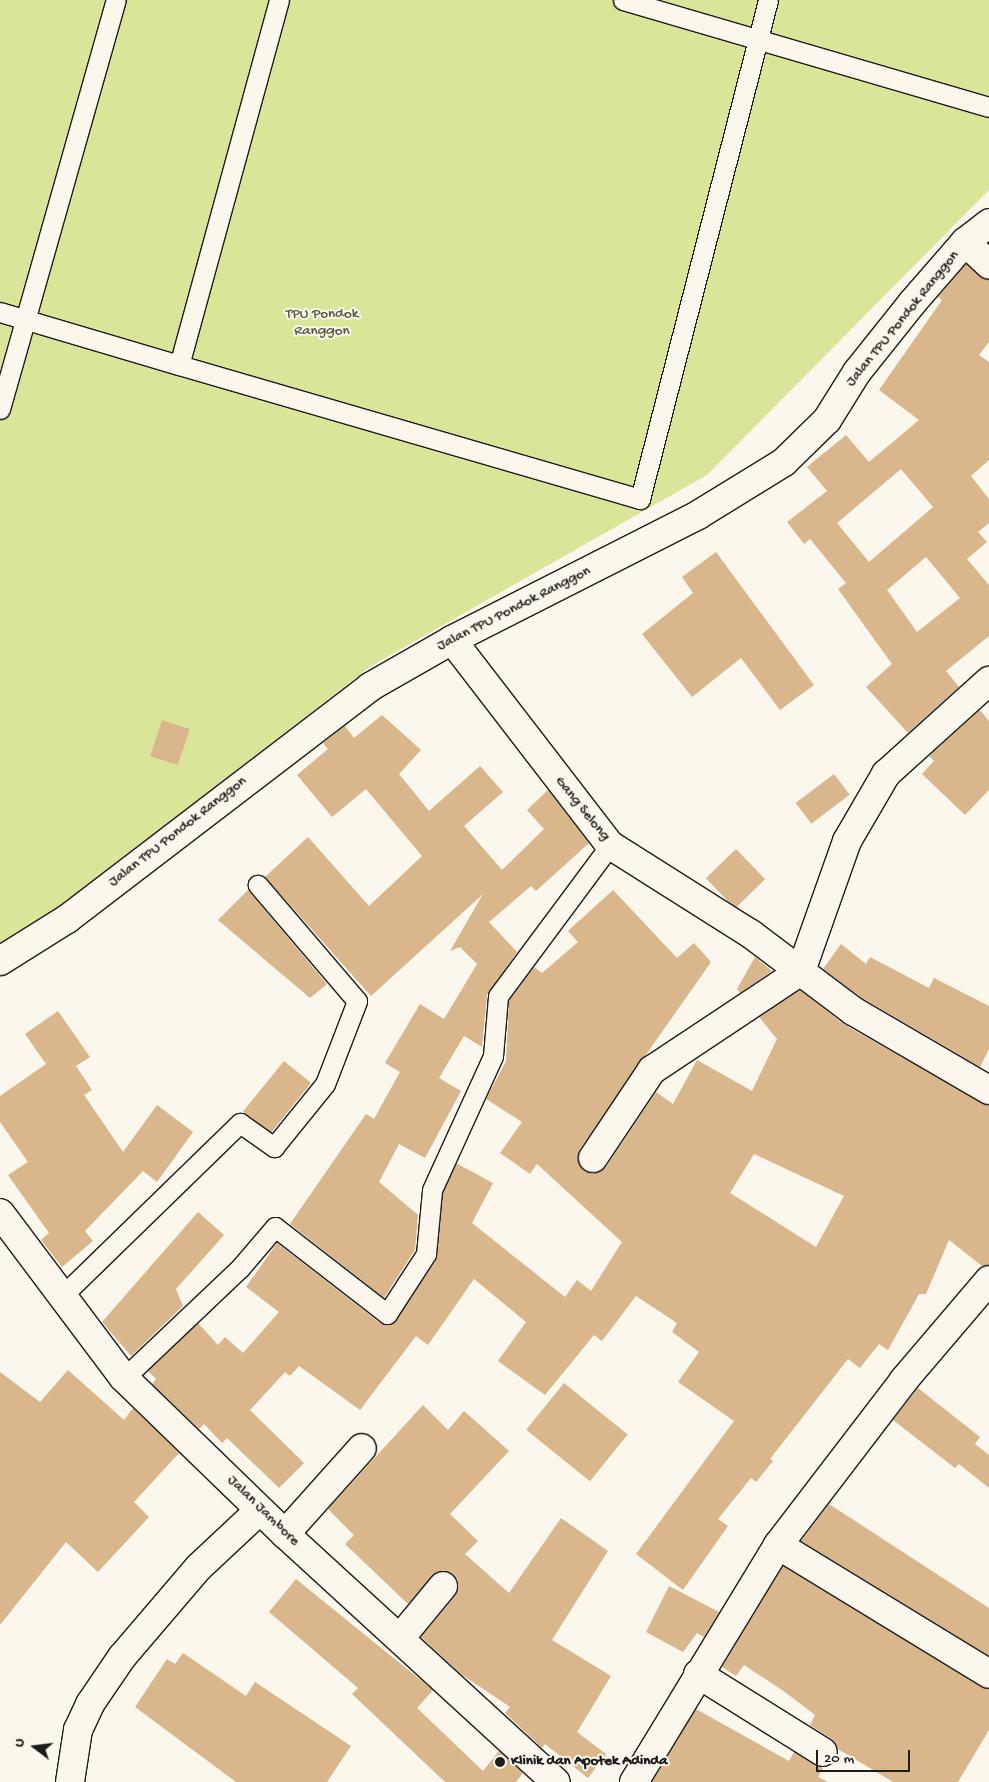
<!DOCTYPE html>
<html>
<head>
<meta charset="utf-8">
<style>
	body { margin:0 }
	#map { position:relative; width:989px; height:1782px; overflow:hidden; background:#fbf7ec; font-family:"Gochi Hand",sans-serif }
	div>[style] { position:absolute }
	.green>* { inset:0; background:#d9e699 }
	.building>* { inset:0; background:#d9b68b; transform-origin:0 0 }
	.roads { filter:drop-shadow(1px 0 #1c1c1c) drop-shadow(-1px 0 #1c1c1c) drop-shadow(0 1px #1c1c1c) drop-shadow(0 -1px #1c1c1c) }
	.service>* { height:19px; margin:-9.5px; padding:0 9.5px; transform-origin:9.5px; border-radius:9.5px; background:#fbf7ec }
	.minor>* { height:28px; margin:-14px; padding:0 14px; transform-origin:14px; border-radius:14px; background:#fbf7ec }
	.tertiary>* { height:28px; margin:-14px; padding:0 14px; transform-origin:14px; border-radius:14px; background:#fbf7ec }
	.dots>* { width:14px; height:14px; translate:-50% -50%; box-sizing:border-box; border:2px solid #fbf7ec; border-radius:50% }
	span { translate:-50% -50%; white-space:nowrap; text-align:center; line-height:1.15; -webkit-text-stroke:4px #fbf7ec; paint-order:stroke }
	.park-label { font-size:15px; color:#555942 }
	.street-label { font-size:15px; color:#1c1c1c }
	.poi-label { font-size:15px; color:#1c1c1c; font-weight:700 }
	.left { translate:0 -50%; text-align:left }
	.north { position:absolute; left:10px; top:1722px; width:50px; height:50px; -webkit-text-stroke:4px #fbf7ec; paint-order:stroke; rotate:285deg; font-size:14px; font-weight:700; line-height:20px; text-align:center; color:#1c1c1c }
	.north::after { content:''; display:block; margin:auto; width:18px; height:22px; background:#1c1c1c; clip-path:polygon(50% 0,100% 100%,50% 72%,0 100%) }
	.scale { position:absolute; left:816px; top:1750px; width:94px; height:22px; box-sizing:border-box; border:2px solid #1c1c1c; border-top:0; padding-left:6px; font-size:15px; line-height:18px; white-space:nowrap; color:#1c1c1c; -webkit-text-stroke:4px #fbf7ec; paint-order:stroke }
</style>
</head>
<body>
<div id="map">
	<div class="green">
		<div style="clip-path:polygon(0 0,989px 0,989px 190px,707px 475px,371px 666px,0 954px)"></div>
	</div>
	<div class="building">
		<div style="clip-path:polygon(evenodd,966px 264px,989px 279px,989px 342px,979px 355px,989px 362px,989px 460px,971px 476px,989px 499px,989px 523px,978px 532px,987px 542px,967px 559px,989px 585px,989px 636px,946px 671px,959px 687px,908px 733px,866px 687px,892px 664px,838px 589px,846px 583px,810px 539px,804px 544px,787px 522px,827px 491px,807px 467px,846px 435px,869px 462px,919px 420px,879px 390px,942px 300px,938px 297px,966px 264px,901px 469px,933px 507px,869px 562px,837px 523px,901px 469px,966px 264px,926px 557px,960px 598px,917px 632px,887px 590px,926px 557px)"></div>
		<div style="clip-path:polygon(716px 552px,814px 685px,780px 710px,741px 658px,692px 697px,642px 634px,693px 593px,682px 577px)"></div>
		<div style="clip-path:polygon(980px 710px,989px 721px,989px 790px,965px 815px,922px 774px,934px 761px,929px 756px)"></div>
		<div style="clip-path:polygon(382px 715px,421px 750px,399px 774px,429px 811px,480px 766px,503px 792px,464px 826px,502px 870px,544px 829px,527px 810px,548px 790px,589px 843px,536px 891px,531px 886px,489px 922px,517px 952px,487px 995px,482px 1047px,464px 1036px,439px 1078px,461px 1091px,425px 1158px,399px 1144px,379px 1182px,418px 1215px,415px 1250px,384px 1298px,290px 1224px,366px 1114px,374px 1119px,400px 1072px,385px 1063px,420px 1004px,444px 1019px,477px 964px,460px 947px,450px 951px,483px 894px,371px 996px,265px 877px,308px 837px,369px 906px,422px 856px,366px 789px,332px 817px,297px 775px,328px 749px,323px 743px,345px 726px,354px 738px)"></div>
		<div style="left:162px;top:720px;width:29px;height:38px;rotate:18deg"></div>
		<div style="left:834px;top:774px;width:26px;height:48px;rotate:53deg"></div>
		<div style="left:736px;top:849px;width:42px;height:42px;rotate:46deg"></div>
		<div style="clip-path:polygon(248px 890px,327px 984px,310px 998px,218px 920px)"></div>
		<div style="clip-path:polygon(evenodd,613px 890px,677px 958px,694px 943px,711px 962px,580px 1149px,579px 1164px,585px 1171px,592px 1174px,606px 1167px,656px 1092px,673px 1104px,697px 1060px,752px 1091px,777px 1039px,759px 1017px,800px 990px,845px 1025px,989px 1106px,989px 1265px,982px 1266px,949px 1240px,926px 1294px,919px 1294px,888px 1350px,879px 1344px,860px 1368px,848px 1359px,770px 1459px,773px 1461px,756px 1482px,751px 1478px,718px 1519px,728px 1526px,683px 1590px,636px 1554px,734px 1421px,678px 1382px,699px 1352px,672px 1332px,677px 1323px,636px 1296px,602px 1341px,594px 1335px,545px 1395px,498px 1361px,526px 1322px,474px 1279px,428px 1345px,416px 1336px,360px 1410px,299px 1366px,290px 1376px,285px 1372px,250px 1410px,304px 1463px,279px 1488px,227px 1438px,222px 1443px,204px 1424px,199px 1429px,152px 1384px,156px 1379px,148px 1371px,198px 1323px,218px 1345px,225px 1337px,243px 1353px,279px 1312px,246px 1287px,277px 1243px,380px 1323px,392px 1324px,436px 1260px,443px 1193px,456px 1163px,493px 1183px,472px 1223px,565px 1297px,577px 1280px,591px 1291px,622px 1242px,537px 1164px,530px 1174px,500px 1153px,522px 1122px,486px 1099px,506px 1061px,509px 1000px,534px 967px,542px 973px,578px 942px,568px 931px,613px 890px,754px 1154px,844px 1196px,816px 1247px,730px 1193px,754px 1154px)"></div>
		<div style="clip-path:polygon(841px 944px,866px 964px,870px 957px,929px 988px,934px 978px,989px 1006px,989px 1049px,980px 1067px,862px 998px,823px 969px)"></div>
		<div style="clip-path:polygon(755px 957px,772px 971px,740px 993px,737px 989px)"></div>
		<div style="clip-path:polygon(58px 1011px,90px 1057px,76px 1066px,92px 1090px,84px 1095px,123px 1152px,157px 1105px,193px 1132px,157px 1182px,143px 1171px,85px 1231px,93px 1241px,62px 1267px,41px 1240px,49px 1233px,8px 1175px,28px 1162px,0 1122px,0 1096px,46px 1064px,25px 1034px)"></div>
		<div style="left:284px;top:1061px;width:35px;height:65px;rotate:39deg"></div>
		<div style="clip-path:polygon(198px 1212px,224px 1235px,176px 1289px,183px 1306px,131px 1356px,102px 1322px)"></div>
		<div style="clip-path:polygon(68px 1370px,124px 1420px,133px 1408px,179px 1453px,134px 1502px,149px 1517px,98px 1572px,66px 1542px,0 1625px,0 1372px,40px 1402px)"></div>
		<div style="left:564px;top:1383px;width:82px;height:60px;rotate:39deg"></div>
		<div style="clip-path:polygon(918px 1388px,980px 1437px,975px 1444px,989px 1455px,989px 1488px,959px 1464px,955px 1468px,893px 1420px)"></div>
		<div style="clip-path:polygon(423px 1405px,448px 1430px,464px 1411px,509px 1451px,450px 1514px,478px 1541px,465px 1554px,509px 1593px,561px 1518px,608px 1551px,552px 1640px,611px 1676px,577px 1732px,606px 1754px,588px 1778px,545px 1744px,542px 1748px,505px 1713px,510px 1707px,461px 1674px,421px 1637px,455px 1596px,458px 1581px,453px 1574px,437px 1572px,408px 1604px,345px 1544px,354px 1535px,328px 1509px)"></div>
		<div style="clip-path:polygon(829px 1504px,989px 1608px,989px 1656px,801px 1541px)"></div>
		<div style="clip-path:polygon(783px 1566px,989px 1690px,989px 1730px,958px 1782px,893px 1782px,838px 1749px,832px 1739px,810px 1725px,815px 1715px,785px 1692px,744px 1665px,736px 1676px,722px 1667px)"></div>
		<div style="clip-path:polygon(296px 1579px,433px 1690px,417px 1708px,483px 1771px,499px 1751px,523px 1773px,516px 1782px,445px 1782px,352px 1694px,358px 1688px,269px 1612px)"></div>
		<div style="clip-path:polygon(669px 1586px,719px 1612px,704px 1637px,697px 1633px,683px 1652px,646px 1632px)"></div>
		<div style="clip-path:polygon(183px 1653px,246px 1696px,255px 1682px,351px 1746px,327px 1782px,236px 1782px,135px 1707px,167px 1659px,175px 1664px)"></div>
		<div style="clip-path:polygon(696px 1709px,789px 1761px,794px 1752px,823px 1768px,818px 1777px,828px 1782px,652px 1782px)"></div>
	</div>
	<div class="roads">
		<div class="service">
			<div style="left:279px;top:0;width:378px;rotate:105.3deg"></div>
			<div style="left:179px;top:365px;width:480px;rotate:16.2deg"></div>
			<div style="left:640px;top:499px;width:515px;rotate:-75.61deg"></div>
			<div style="left:623px;top:0;width:381px;rotate:16.3deg"></div>
			<div style="left:0;top:312px;width:187px;rotate:16.5deg"></div>
			<div style="left:0;top:409px;width:425px;rotate:-74.2deg"></div>
			<div style="left:63px;top:1295px;width:247px;rotate:-44.2deg"></div>
			<div style="left:240px;top:1123px;width:42px;rotate:35.2deg"></div>
			<div style="left:274px;top:1147px;width:81px;rotate:-51deg"></div>
			<div style="left:325px;top:1084px;width:89px;rotate:-68.9deg"></div>
			<div style="left:357px;top:1001px;width:153px;rotate:-130.5deg"></div>
			<div style="left:124px;top:1378px;width:160px;rotate:-43.5deg"></div>
			<div style="left:240px;top:1268px;width:54px;rotate:-49.5deg"></div>
			<div style="left:275px;top:1227px;width:142px;rotate:37.8deg"></div>
			<div style="left:387px;top:1314px;width:72px;rotate:-57deg"></div>
			<div style="left:426px;top:1254px;width:64px;rotate:-84.6deg"></div>
			<div style="left:432px;top:1190px;width:147px;rotate:-65.5deg"></div>
			<div style="left:493px;top:1056px;width:60px;rotate:-85.2deg"></div>
			<div style="left:498px;top:996px;width:188px;rotate:-53.4deg"></div>
		</div>
		<div class="minor">
			<div style="left:965px;top:242px;width:33px;rotate:43deg"></div>
			<div style="left:452px;top:640px;width:259px;rotate:52.4deg"></div>
			<div style="left:610px;top:845px;width:167px;rotate:32.3deg"></div>
			<div style="left:751px;top:934px;width:128px;rotate:37deg"></div>
			<div style="left:853px;top:1011px;width:157px;rotate:30.2deg"></div>
			<div style="left:593px;top:1158px;width:106px;rotate:-56.2deg"></div>
			<div style="left:652px;top:1070px;width:179px;rotate:-33.6deg"></div>
			<div style="left:801px;top:971px;width:138px;rotate:-70.5deg"></div>
			<div style="left:847px;top:841px;width:78px;rotate:-59.8deg"></div>
			<div style="left:886px;top:774px;width:139px;rotate:-42.1deg"></div>
			<div style="left:0;top:1213px;width:206px;rotate:53.1deg"></div>
			<div style="left:124px;top:1378px;width:224px;rotate:44.1deg"></div>
			<div style="left:285px;top:1534px;width:367px;rotate:42.5deg"></div>
			<div style="left:285px;top:1534px;width:115px;rotate:-48.2deg"></div>
			<div style="left:778px;top:1545px;width:247px;rotate:31.4deg"></div>
			<div style="left:401px;top:1637px;width:66px;rotate:-50.5deg"></div>
			<div style="left:698px;top:1674px;width:147px;rotate:32deg"></div>
			<div style="left:70px;top:1782px;width:53px;rotate:-81.3deg"></div>
			<div style="left:78px;top:1730px;width:29px;rotate:-65deg"></div>
			<div style="left:90px;top:1704px;width:57px;rotate:-55.8deg"></div>
			<div style="left:122px;top:1657px;width:118px;rotate:-49.5deg"></div>
			<div style="left:199px;top:1567px;width:83px;rotate:-43.1deg"></div>
			<div style="left:634px;top:1782px;width:277px;rotate:-58.7deg"></div>
			<div style="left:778px;top:1545px;width:208px;rotate:-52.6deg"></div>
			<div style="left:904px;top:1380px;width:131px;rotate:-49.6deg"></div>
		</div>
		<div class="tertiary">
			<div style="left:0;top:961px;width:79px;rotate:-32.1deg"></div>
			<div style="left:67px;top:919px;width:382px;rotate:-37.4deg"></div>
			<div style="left:370px;top:687px;width:95px;rotate:-29.8deg"></div>
			<div style="left:452px;top:640px;width:276px;rotate:-26.9deg"></div>
			<div style="left:698px;top:515px;width:101px;rotate:-31.6deg"></div>
			<div style="left:784px;top:462px;width:60px;rotate:-44.3deg"></div>
			<div style="left:827px;top:420px;width:57px;rotate:-58deg"></div>
			<div style="left:857px;top:372px;width:88px;rotate:-51.4deg"></div>
			<div style="left:912px;top:303px;width:81px;rotate:-49deg"></div>
			<div style="left:965px;top:242px;width:31px;rotate:-38deg"></div>
		</div>
	</div>
	<div class="dots">
		<div style="left:500px;top:1762px;background:#1c1c1c"></div>
	</div>
	<div class="park-label">
		<span style="left:322px;top:323px">TPU Pondok<br>Ranggon</span>
	</div>
	<div class="street-label">
		<span style="left:903px;top:319px;rotate:-51deg">Jalan TPU Pondok Ranggon</span>
		<span style="left:514px;top:609px;rotate:-27deg">Jalan TPU Pondok Ranggon</span>
		<span style="left:582px;top:809px;rotate:51deg">Gang Selong</span>
		<span style="left:178px;top:832px;rotate:-38deg">Jalan TPU Pondok Ranggon</span>
		<span style="left:263px;top:1511px;rotate:44deg">Jalan Jambore</span>
	</div>
	<div class="poi-label">
		<span class="left" style="left:511px;top:1762px">Klinik dan Apotek Adinda</span>
	</div>
	<div class="north">U</div>
	<div class="scale">20 m</div>
</div>
</body>
</html>
